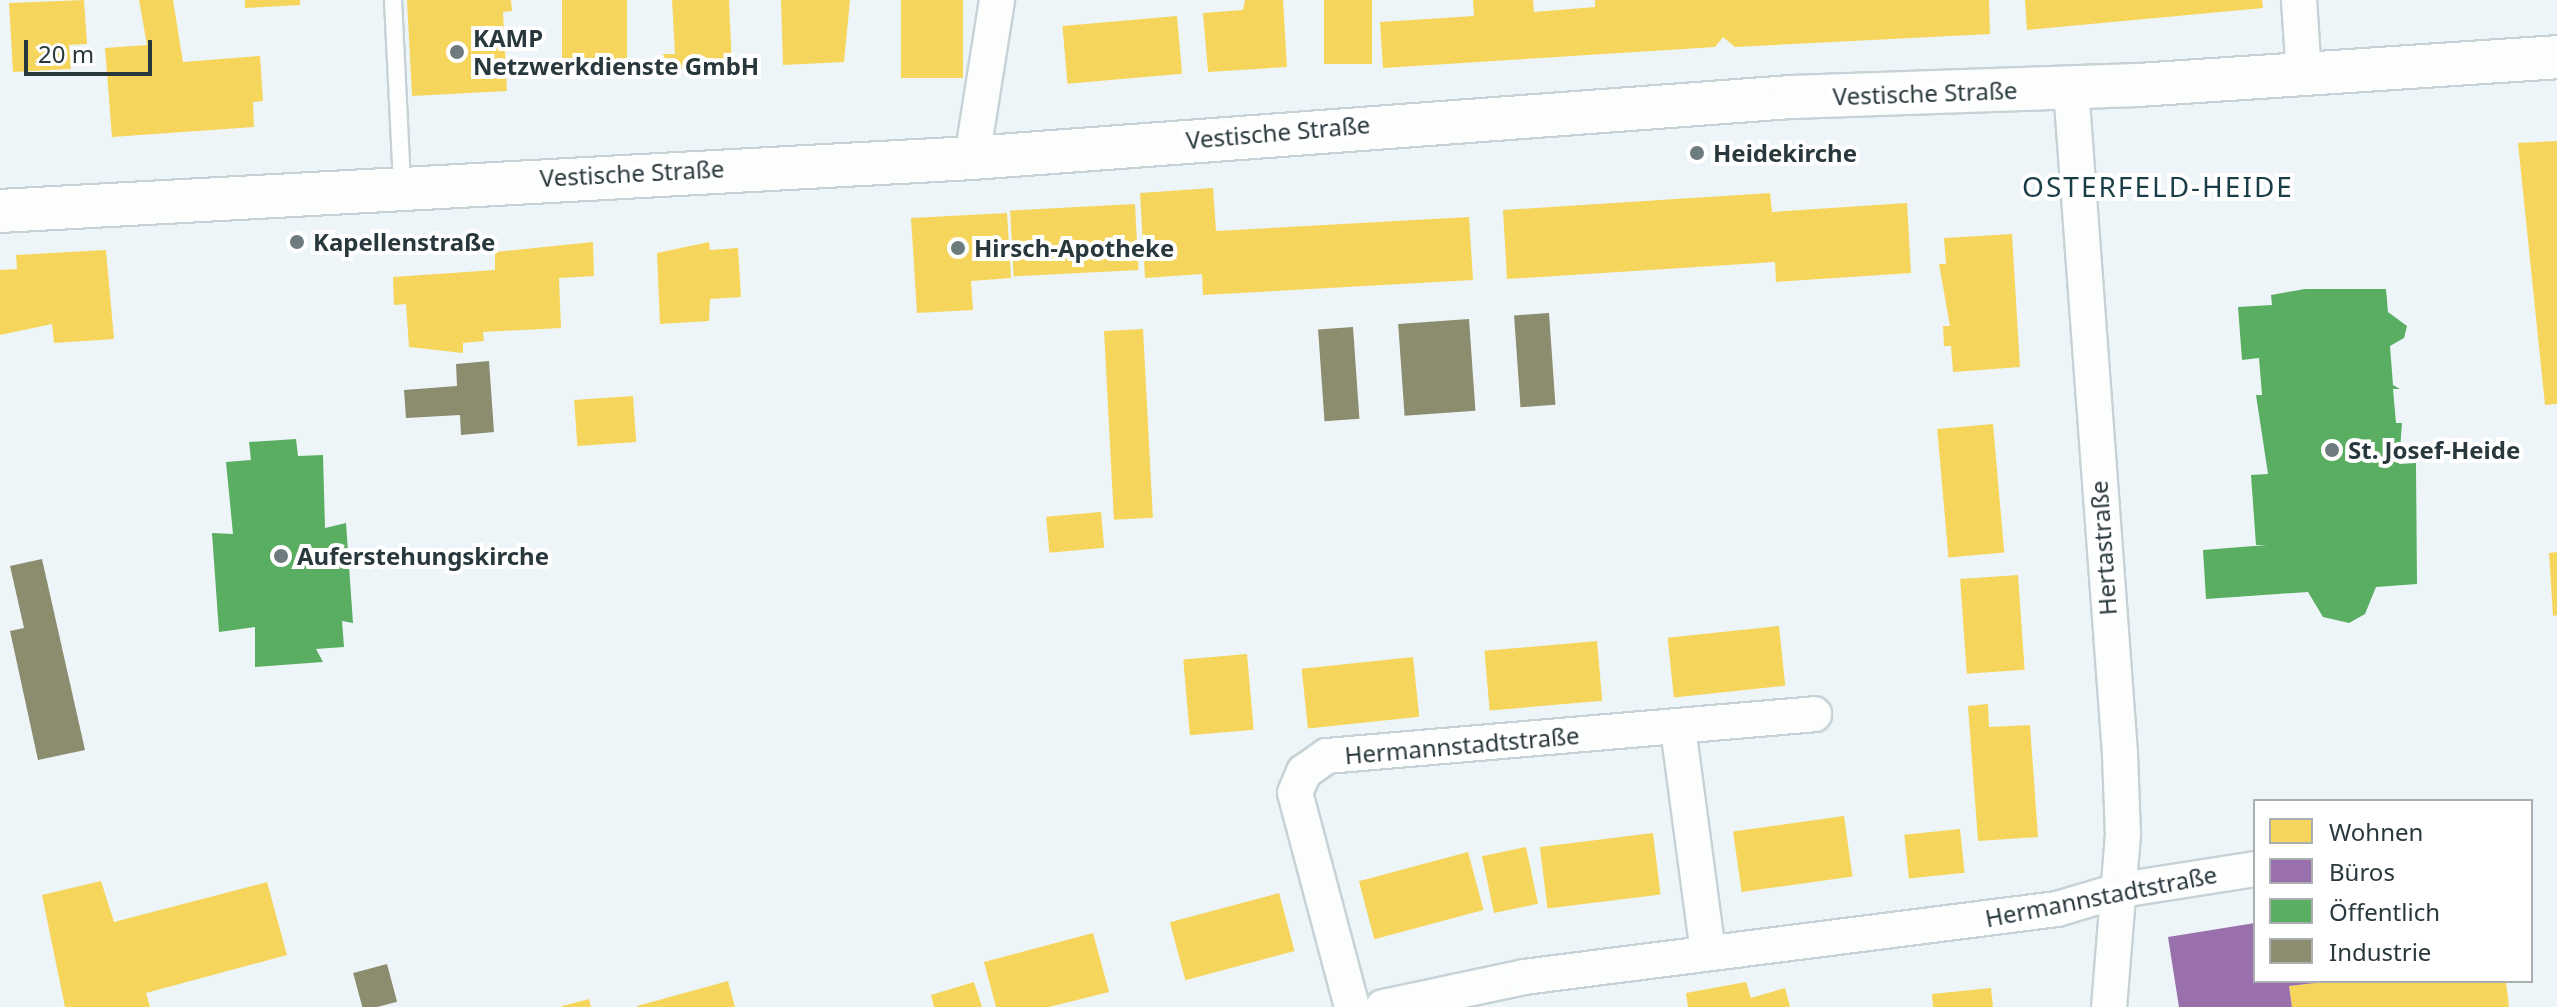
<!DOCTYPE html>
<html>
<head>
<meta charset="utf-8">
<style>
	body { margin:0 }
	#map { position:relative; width:2557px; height:1007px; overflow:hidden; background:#edf5f8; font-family:"Noto Sans",sans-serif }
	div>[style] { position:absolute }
	.homes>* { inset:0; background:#f6d55c; transform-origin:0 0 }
	.offices>* { inset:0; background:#9970ab }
	.public>* { inset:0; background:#5aae61 }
	.industry>* { inset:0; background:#8c8c6e; transform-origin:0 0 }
	.roads { filter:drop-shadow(2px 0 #c6d2d5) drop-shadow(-2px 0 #c6d2d5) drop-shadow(0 2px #c6d2d5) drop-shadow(0 -2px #c6d2d5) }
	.service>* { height:16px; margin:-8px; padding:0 8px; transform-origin:8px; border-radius:8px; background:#fcfefe }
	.minor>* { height:34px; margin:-17px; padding:0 17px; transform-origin:17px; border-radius:17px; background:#fcfefe }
	.tertiary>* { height:42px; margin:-21px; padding:0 21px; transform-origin:21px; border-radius:21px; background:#fcfefe }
	.dots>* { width:22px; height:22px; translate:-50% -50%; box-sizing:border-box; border:4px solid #fff; border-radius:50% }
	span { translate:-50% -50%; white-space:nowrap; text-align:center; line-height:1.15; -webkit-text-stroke:8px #fff; paint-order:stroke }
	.poi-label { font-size:24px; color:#28383c; font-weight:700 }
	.left { translate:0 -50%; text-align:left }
	.street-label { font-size:24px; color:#28383c }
	.quarter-label { font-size:28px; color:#1a3e47; letter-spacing:2px }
	.legend { position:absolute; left:2253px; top:799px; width:280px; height:184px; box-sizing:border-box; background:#fff; border:2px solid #a9afb1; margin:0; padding:10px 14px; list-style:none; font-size:24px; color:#28383c }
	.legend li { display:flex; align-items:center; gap:16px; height:40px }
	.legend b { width:40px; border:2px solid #a9afb1 }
	.scale { position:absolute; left:24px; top:40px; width:128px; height:36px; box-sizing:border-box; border:4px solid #28383c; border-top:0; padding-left:10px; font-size:24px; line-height:28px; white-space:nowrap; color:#28383c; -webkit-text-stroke:6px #fff; paint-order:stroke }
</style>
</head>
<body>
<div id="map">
	<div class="homes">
		<div style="clip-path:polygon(84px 0,87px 44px,69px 45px,71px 69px,13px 72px,9px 3px)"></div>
		<div style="clip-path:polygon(139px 0,173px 0,183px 62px,260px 56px,263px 101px,253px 102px,254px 127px,112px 137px,105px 48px,147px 45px)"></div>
		<div style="clip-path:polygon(245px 0,300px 0,300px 5px,245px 8px)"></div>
		<div style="clip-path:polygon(407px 0,511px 0,512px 11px,503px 12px,507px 91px,412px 96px)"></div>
		<div style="left:562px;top:0;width:65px;height:75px"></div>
		<div style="clip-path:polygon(672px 0,729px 0,732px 68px,664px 70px,663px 54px,675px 54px)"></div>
		<div style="clip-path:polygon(781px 0,850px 0,844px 62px,783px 65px)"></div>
		<div style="left:901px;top:0;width:62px;height:78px"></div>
		<div style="clip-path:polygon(1245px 0,1283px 0,1287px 67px,1208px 72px,1203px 13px,1243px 10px)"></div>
		<div style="left:1324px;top:0;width:48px;height:64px"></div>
		<div style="clip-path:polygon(1473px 0,1533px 0,1534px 12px,1595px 7px,1595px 0,1989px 0,1990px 34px,1735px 47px,1723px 37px,1715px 47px,1383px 68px,1380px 22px,1474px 16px)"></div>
		<div style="clip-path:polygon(2025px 0,2262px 0,2263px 8px,2027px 30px)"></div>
		<div style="left:1177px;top:16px;width:58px;height:115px;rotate:85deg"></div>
		<div style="clip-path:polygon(2557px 141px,2557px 404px,2545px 405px,2518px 143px)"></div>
		<div style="clip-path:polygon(1213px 188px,1216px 231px,1469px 217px,1473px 280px,1203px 295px,1202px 274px,1145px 278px,1140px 193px)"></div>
		<div style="clip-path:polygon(1770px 193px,1772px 212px,1907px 203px,1911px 273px,1776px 282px,1775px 262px,1507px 279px,1503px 210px)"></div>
		<div style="left:1135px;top:204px;width:66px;height:125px;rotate:87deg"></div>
		<div style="clip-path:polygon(1007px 213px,1011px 278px,971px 281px,973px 310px,917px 313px,911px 218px)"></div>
		<div style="clip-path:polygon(2012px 234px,2020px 367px,1953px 372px,1951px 346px,1944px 346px,1943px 326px,1950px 326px,1939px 264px,1946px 264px,1944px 238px)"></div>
		<div style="clip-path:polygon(593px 242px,594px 276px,559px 278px,561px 328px,483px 332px,484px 341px,463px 343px,463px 353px,409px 347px,406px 304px,394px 305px,393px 277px,495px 270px,495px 252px)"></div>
		<div style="clip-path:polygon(709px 242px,710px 250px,738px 248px,741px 297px,710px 299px,709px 321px,660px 324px,657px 253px)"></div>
		<div style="clip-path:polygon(106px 250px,114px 339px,54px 343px,52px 324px,0 335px,0 270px,17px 269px,16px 255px)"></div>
		<div style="left:1143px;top:329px;width:189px;height:39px;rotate:87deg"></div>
		<div style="left:633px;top:396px;width:46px;height:59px;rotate:86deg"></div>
		<div style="left:1993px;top:424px;width:129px;height:56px;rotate:85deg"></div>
		<div style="left:1101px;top:512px;width:36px;height:55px;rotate:85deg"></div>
		<div style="clip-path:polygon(2557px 552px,2557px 615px,2553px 616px,2549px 553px)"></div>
		<div style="left:2018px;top:575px;width:95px;height:58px;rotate:86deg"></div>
		<div style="left:1779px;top:626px;width:60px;height:112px;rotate:84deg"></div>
		<div style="left:1597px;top:641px;width:60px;height:113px;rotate:85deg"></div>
		<div style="left:1247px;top:654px;width:76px;height:64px;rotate:85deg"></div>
		<div style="left:1413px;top:657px;width:60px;height:112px;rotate:84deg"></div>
		<div style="clip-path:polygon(1988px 704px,1989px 727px,2030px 725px,2038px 837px,1978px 841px,1968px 706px)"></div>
		<div style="left:1844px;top:816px;width:61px;height:112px;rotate:82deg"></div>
		<div style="left:1960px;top:829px;width:44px;height:56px;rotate:84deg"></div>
		<div style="left:1653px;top:833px;width:62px;height:114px;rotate:83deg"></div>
		<div style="left:1526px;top:847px;width:58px;height:45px;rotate:78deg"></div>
		<div style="left:1468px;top:852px;width:60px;height:113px;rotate:75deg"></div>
		<div style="clip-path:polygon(101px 881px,114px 922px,267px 882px,287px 955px,146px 993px,150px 1007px,65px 1007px,42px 895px)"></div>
		<div style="left:1279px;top:893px;width:60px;height:113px;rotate:75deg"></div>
		<div style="clip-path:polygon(1093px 933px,1109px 992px,1049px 1007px,996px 1007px,984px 962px)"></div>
		<div style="clip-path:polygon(728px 981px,735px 1007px,637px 1007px,637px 1006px)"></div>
		<div style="clip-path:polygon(2329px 981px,2506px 981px,2509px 1007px,2292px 1007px,2289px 986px)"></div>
		<div style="clip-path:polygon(974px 982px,982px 1007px,934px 1007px,931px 995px)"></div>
		<div style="clip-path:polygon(1746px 982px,1751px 998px,1785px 988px,1790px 1007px,1688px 1007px,1686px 993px)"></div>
		<div style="clip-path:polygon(1991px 988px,1993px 1007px,1933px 1007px,1932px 994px)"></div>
		<div style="clip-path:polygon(589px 999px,591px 1007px,562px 1007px,562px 1006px)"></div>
	</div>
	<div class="offices">
		<div style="clip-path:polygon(2255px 923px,2255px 981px,2315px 983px,2289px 986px,2292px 1007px,2179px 1007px,2168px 937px)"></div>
	</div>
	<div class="public">
		<div style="clip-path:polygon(2305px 289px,2386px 289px,2388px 312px,2407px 326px,2404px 338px,2390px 346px,2393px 385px,2400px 389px,2393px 389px,2396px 423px,2402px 423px,2399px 464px,2416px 463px,2417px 584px,2376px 587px,2365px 614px,2349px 623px,2323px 617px,2308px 592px,2206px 599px,2203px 550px,2267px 545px,2256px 545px,2251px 475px,2268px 474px,2256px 395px,2262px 395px,2259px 358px,2242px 360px,2238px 307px,2272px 305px,2271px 295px)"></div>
		<div style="clip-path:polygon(296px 439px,298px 456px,323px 455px,325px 528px,346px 523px,353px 623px,342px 621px,344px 647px,316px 649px,323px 662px,255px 667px,255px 627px,219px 632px,212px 533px,233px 534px,226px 462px,251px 460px,249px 442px)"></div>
	</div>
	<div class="industry">
		<div style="left:1549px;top:313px;width:92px;height:35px;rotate:86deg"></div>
		<div style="left:1469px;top:319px;width:92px;height:71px;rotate:86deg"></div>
		<div style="left:1353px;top:327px;width:92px;height:35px;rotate:86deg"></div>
		<div style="clip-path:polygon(489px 361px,494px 432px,461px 435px,460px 415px,406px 418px,404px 390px,457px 386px,456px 364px)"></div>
		<div style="clip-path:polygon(42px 559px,85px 750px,38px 760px,10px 631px,24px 628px,10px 566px)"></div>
		<div style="left:387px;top:964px;width:39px;height:35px;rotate:75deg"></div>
	</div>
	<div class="roads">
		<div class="service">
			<div style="left:393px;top:0;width:185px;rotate:87.2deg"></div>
		</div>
		<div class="minor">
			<div style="left:2299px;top:0;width:75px;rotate:86.2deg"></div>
			<div style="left:2071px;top:88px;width:668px;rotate:85.79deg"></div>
			<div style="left:2120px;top:754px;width:80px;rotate:87.9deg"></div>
			<div style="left:2123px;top:834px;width:174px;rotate:94.6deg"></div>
			<div style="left:972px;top:158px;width:160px;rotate:-81deg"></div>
			<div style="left:1678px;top:728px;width:227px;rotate:82.4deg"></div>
			<div style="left:1352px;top:1007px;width:221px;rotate:-104.9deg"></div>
			<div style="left:1295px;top:793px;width:23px;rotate:-67deg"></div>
			<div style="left:1304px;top:772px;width:28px;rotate:-35deg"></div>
			<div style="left:1327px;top:756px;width:489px;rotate:-4.9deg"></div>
			<div style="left:1383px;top:1007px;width:144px;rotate:-12deg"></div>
			<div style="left:1524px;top:977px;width:537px;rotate:-7.27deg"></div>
			<div style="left:2057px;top:909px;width:67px;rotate:-16.5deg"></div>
			<div style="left:2121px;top:890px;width:136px;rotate:-8.9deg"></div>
		</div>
		<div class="tertiary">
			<div style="left:0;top:211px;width:973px;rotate:-3.12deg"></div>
			<div style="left:972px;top:158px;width:821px;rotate:-4.26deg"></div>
			<div style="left:1791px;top:97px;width:347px;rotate:-2deg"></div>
			<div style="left:2138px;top:85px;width:420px;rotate:-3.8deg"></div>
		</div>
	</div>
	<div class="dots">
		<div style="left:457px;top:52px;background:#6d7a7e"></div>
		<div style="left:1697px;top:153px;background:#6d7a7e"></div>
		<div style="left:297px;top:242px;background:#6d7a7e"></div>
		<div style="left:958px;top:248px;background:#6d7a7e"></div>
		<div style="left:2332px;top:450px;background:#6d7a7e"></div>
		<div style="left:281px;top:556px;background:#6d7a7e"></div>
	</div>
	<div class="poi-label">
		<span class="left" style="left:473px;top:52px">KAMP<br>Netzwerkdienste GmbH</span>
		<span class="left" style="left:1713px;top:153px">Heidekirche</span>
		<span class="left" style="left:313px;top:242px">Kapellenstraße</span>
		<span class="left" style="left:974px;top:248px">Hirsch-Apotheke</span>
		<span class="left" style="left:2348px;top:450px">St. Josef-Heide</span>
		<span class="left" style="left:297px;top:556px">Auferstehungskirche</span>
	</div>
	<div class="street-label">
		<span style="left:1925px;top:93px;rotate:-2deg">Vestische Straße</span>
		<span style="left:1278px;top:132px;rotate:-5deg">Vestische Straße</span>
		<span style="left:632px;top:173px;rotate:-3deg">Vestische Straße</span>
		<span style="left:2103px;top:548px;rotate:-94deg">Hertastraße</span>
		<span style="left:1462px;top:745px;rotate:-5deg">Hermannstadtstraße</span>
		<span style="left:2101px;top:896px;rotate:-11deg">Hermannstadtstraße</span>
	</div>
	<div class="quarter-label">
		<span style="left:2158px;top:186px">OSTERFELD-HEIDE</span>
	</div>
	<ul class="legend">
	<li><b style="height:22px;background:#f6d55c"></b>Wohnen</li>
	<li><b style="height:22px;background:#9970ab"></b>Büros</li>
	<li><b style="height:22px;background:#5aae61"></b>Öffentlich</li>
	<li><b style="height:22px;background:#8c8c6e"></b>Industrie</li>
	</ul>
	<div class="scale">20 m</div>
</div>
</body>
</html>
